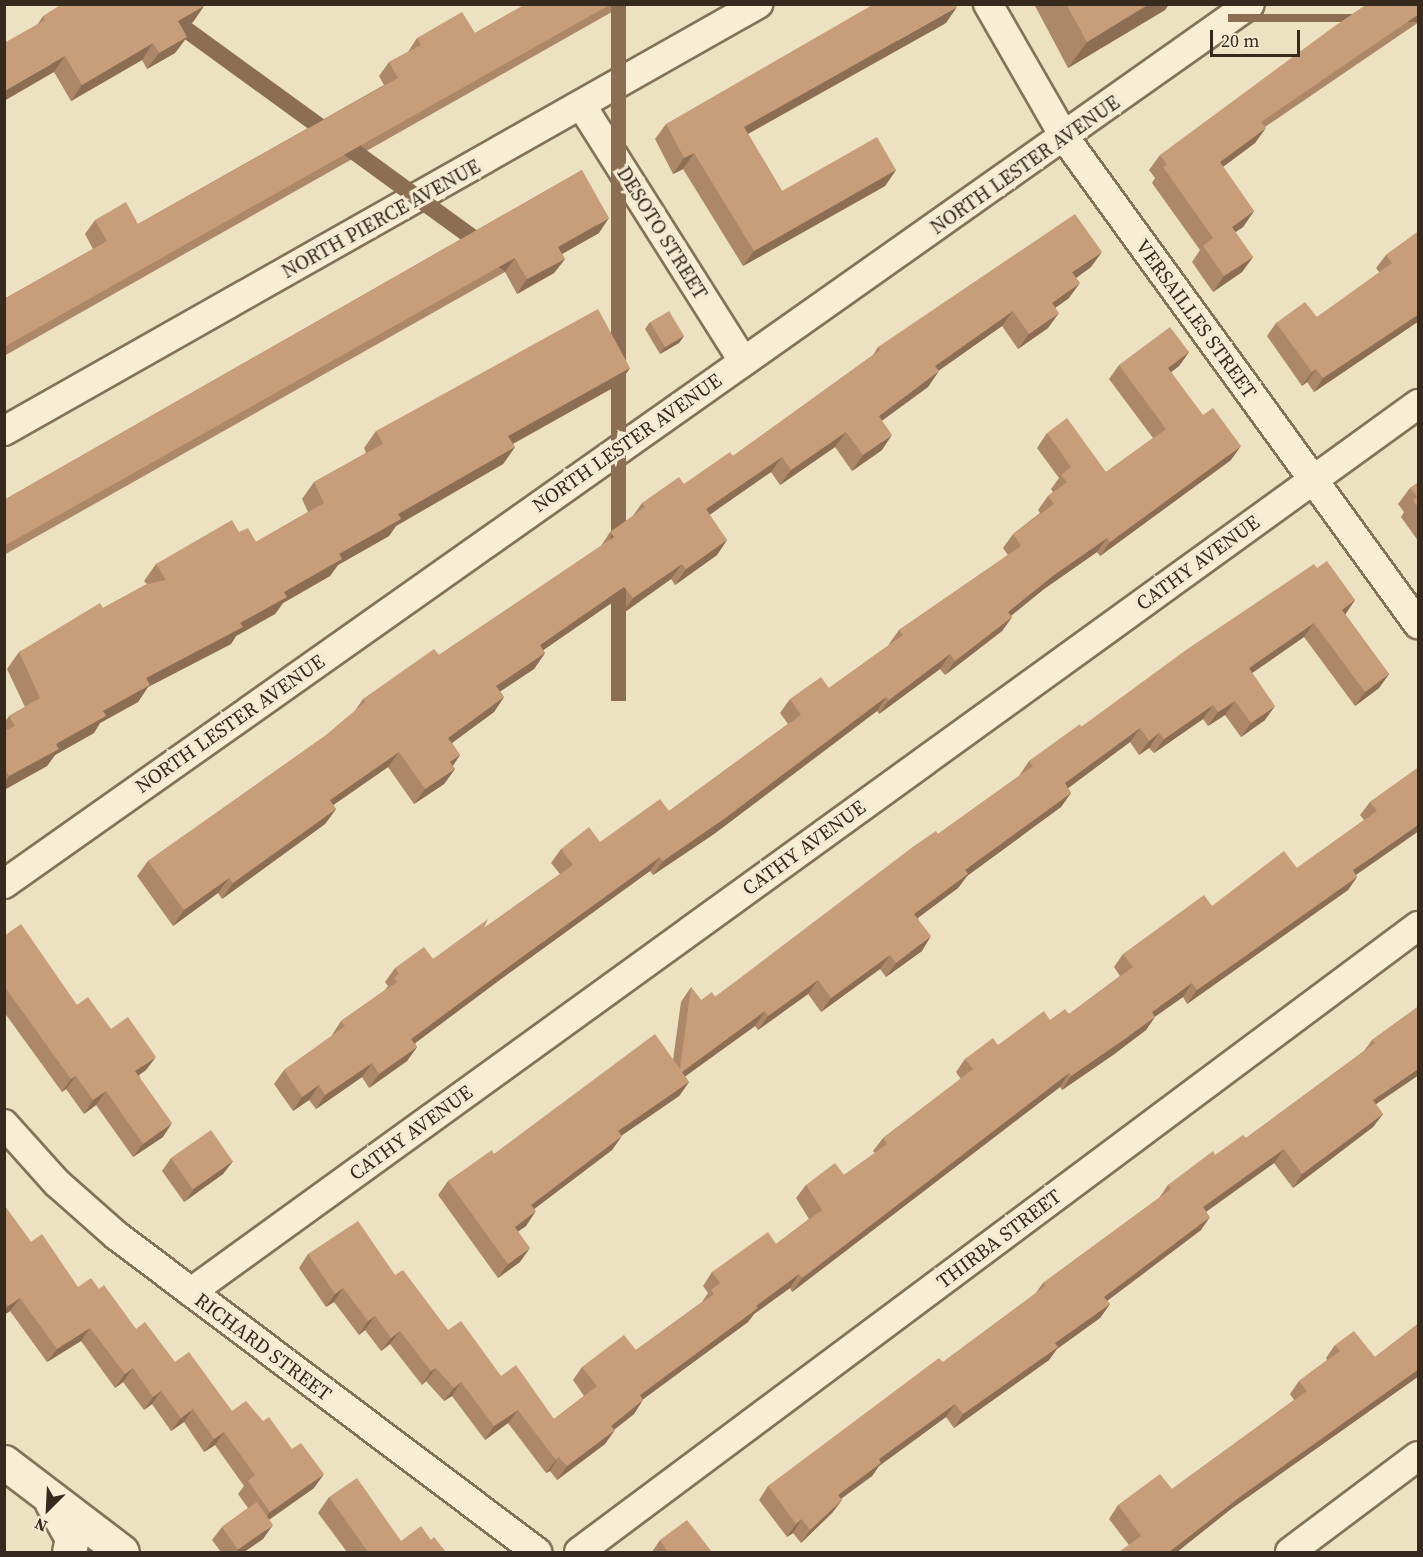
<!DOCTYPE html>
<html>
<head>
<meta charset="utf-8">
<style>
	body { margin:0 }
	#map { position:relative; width:1423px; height:1557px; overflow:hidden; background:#ece1c1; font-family:"Source Serif 4",serif }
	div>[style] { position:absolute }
	.roads { filter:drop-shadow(2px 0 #84725a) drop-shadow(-2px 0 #84725a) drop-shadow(0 2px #84725a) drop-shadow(0 -2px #84725a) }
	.minor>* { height:28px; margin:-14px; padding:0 14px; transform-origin:14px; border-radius:14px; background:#f7eed4 }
	.secondary>* { height:33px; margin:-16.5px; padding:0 16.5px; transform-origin:16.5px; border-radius:16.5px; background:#f7eed4 }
	.wall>* { inset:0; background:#ac8768 }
	.shaded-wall>* { inset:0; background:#8c6e55; transform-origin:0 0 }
	.building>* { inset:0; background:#c89d79; transform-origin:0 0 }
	span { translate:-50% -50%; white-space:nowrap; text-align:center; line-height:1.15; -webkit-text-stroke:6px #f3ebd1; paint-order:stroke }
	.street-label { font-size:20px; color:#352a1d }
	.frame { position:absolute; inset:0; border:6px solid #352a1d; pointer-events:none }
	.north { position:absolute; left:18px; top:1479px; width:60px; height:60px; -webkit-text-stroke:4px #f3ebd1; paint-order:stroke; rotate:204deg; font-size:16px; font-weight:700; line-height:24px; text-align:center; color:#352a1d }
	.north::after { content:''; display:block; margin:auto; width:21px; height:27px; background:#352a1d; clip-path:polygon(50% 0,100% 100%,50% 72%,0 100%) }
	.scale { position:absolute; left:1210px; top:30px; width:90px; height:27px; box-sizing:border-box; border:3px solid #352a1d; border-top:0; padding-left:8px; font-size:18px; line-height:21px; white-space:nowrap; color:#352a1d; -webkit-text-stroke:4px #f3ebd1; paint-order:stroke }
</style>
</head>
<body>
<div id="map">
	<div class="roads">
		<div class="minor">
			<div style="left:988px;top:4px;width:155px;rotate:60.1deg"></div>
			<div style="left:1065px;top:138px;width:601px;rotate:54.01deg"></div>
			<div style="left:582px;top:106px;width:302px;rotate:57.7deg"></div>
			<div style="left:4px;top:431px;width:867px;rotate:-29.52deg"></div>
			<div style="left:4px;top:884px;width:1525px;rotate:-35.23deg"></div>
			<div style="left:4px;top:1124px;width:79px;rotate:48.1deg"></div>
			<div style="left:57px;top:1183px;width:80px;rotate:41.5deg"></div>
			<div style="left:117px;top:1236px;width:526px;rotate:36.96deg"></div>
			<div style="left:191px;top:1292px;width:1515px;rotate:-35.89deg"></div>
			<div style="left:579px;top:1552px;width:1047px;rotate:-36.73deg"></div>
			<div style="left:1290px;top:1552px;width:160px;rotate:-36.9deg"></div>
		</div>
		<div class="secondary">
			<div style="left:4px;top:1462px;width:148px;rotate:37.3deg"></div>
			<div style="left:52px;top:1503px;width:40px;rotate:60.3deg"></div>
			<div style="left:72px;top:1538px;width:14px;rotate:102deg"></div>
		</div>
	</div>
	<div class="wall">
		<div style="clip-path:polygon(526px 4px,626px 4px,4px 356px,4px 299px,93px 249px,85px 234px,95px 220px,138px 224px,384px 85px,379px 76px,389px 62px,408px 52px,417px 38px,475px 33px)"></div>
		<div style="clip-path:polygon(1034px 4px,1169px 4px,1165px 10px,1068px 68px)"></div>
		<div style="clip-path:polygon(1419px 4px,1419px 22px,1265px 127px,1255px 143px,1223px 167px,1254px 211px,1243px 227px,1235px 232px,1253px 257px,1242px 272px,1213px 292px,1192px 262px,1200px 250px,1152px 183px,1155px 178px,1149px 170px,1160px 155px)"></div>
		<div style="clip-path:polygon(204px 6px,193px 22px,182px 28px,187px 37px,175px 53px,147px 69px,142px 60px,71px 101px,54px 72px,37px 25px,43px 16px)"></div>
		<div style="clip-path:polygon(946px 23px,748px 134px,782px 191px,896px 170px,885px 186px,743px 266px,683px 169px,673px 174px,655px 139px,666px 124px)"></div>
		<div style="clip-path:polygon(582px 170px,599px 233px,562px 254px,565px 259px,554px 273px,517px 294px,505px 272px,4px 555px,4px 500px)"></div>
		<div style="clip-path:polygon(1419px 231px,1419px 321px,1314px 392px,1307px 382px,1302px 386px,1267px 336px,1276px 323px,1317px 317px,1380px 273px,1376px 268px,1386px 255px)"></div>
		<div style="clip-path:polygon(1091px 267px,1076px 278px,1069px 298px,1055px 308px,1048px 328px,1018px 349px,1002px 326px,938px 371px,928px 387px,882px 420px,882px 450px,852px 471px,835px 447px,780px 485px,771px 472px,709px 515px,727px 540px,717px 555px,675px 585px,671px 579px,622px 614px,613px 602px,543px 650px,545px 653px,534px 669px,500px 691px,504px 697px,494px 712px,452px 743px,460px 755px,453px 766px,455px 769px,444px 784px,414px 804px,388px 767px,333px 805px,336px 809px,325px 824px,222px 899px,218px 893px,173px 926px,137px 876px,148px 861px,325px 736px,354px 712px,363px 699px,439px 655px,601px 546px,610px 532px,632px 517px,642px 503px,684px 484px,733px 456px,873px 355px,878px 347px)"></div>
		<div style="clip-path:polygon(650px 322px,684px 336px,679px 343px,660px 354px,645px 329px)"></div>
		<div style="clip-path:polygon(1189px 352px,1179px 366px,1171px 372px,1231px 460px,1100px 556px,1097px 552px,1044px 589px,1011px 616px,1012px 617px,1002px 631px,945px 675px,940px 669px,879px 714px,877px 711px,714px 834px,653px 875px,650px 871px,501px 979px,415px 1043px,417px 1047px,407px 1061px,369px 1088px,362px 1077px,316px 1109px,309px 1100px,293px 1111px,274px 1084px,284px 1070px,332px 1036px,332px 1035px,341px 1021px,385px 990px,388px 986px,385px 982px,395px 968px,433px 959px,484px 928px,560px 874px,551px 863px,561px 849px,600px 842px,669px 811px,788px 724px,780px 713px,790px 699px,829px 688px,889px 645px,889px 644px,899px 630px,1008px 555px,1003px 548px,1013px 534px,1040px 513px,1038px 510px,1048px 496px,1053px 492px,1051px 489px,1059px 478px,1037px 448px,1047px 433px,1106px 472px,1153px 438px,1109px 379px,1119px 365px)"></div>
		<div style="clip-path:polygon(630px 368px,618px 385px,513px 444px,515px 447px,503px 464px,396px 526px,389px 536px,338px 565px,330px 576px,283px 603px,275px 614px,236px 636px,231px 644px,148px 687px,138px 702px,100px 723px,94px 733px,55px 755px,47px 766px,4px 790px,4px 723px,9px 716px,25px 707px,7px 669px,19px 652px,103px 608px,147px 584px,144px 581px,156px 564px,239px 532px,256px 542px,308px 512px,302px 499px,314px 482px,366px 453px,364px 448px,376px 431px)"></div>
		<div style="clip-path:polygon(1419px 482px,1419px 542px,1401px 517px,1404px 512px,1398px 504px,1410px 488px)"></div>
		<div style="clip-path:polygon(1317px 568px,1355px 600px,1345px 614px,1389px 674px,1379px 688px,1355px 706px,1304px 637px,1252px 673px,1265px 720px,1241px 737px,1225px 715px,1208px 726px,1203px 719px,1154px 753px,1149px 748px,1139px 755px,1130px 742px,1068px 788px,1071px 793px,1061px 807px,967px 876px,958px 888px,918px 918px,922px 951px,886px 977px,880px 969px,821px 1012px,808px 994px,758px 1030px,755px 1026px,685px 1076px,689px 1082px,679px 1096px,622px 1135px,612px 1150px,534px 1209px,526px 1226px,518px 1231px,520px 1262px,498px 1278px,438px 1195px,448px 1181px,494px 1154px,673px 1060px,681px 1002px,691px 987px,701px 1000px,715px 997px,938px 834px,1019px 776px,1029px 761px,1081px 727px)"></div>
		<div style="clip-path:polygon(1419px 767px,1356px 875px,1357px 877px,1348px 890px,1187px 1004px,1183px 997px,1155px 1016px,1146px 1030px,1113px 1055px,1062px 1090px,1060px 1087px,792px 1292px,790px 1288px,754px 1314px,748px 1322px,643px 1399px,634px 1414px,614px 1430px,605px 1444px,557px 1480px,550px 1471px,546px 1473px,508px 1423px,485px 1440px,452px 1396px,444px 1401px,426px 1381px,422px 1385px,390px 1344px,381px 1351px,365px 1330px,359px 1335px,334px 1302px,326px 1307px,299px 1268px,308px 1254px,395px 1275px,448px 1330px,501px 1376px,554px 1419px,584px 1396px,573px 1380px,582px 1367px,636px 1350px,702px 1302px,708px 1293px,703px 1286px,712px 1272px,776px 1244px,809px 1219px,796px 1198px,806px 1185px,844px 1175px,875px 1153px,873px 1151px,883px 1138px,961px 1079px,956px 1072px,965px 1059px,998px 1045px,1050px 1020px,1069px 1014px,1120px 976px,1114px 967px,1123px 954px,1212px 906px,1297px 868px,1364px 820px,1360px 815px,1370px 802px)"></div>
		<div style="clip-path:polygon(4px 936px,77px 1005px,111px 1029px,146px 1070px,139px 1075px,163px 1137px,133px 1157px,96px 1105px,84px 1114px,66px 1089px,62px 1092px,4px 1012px)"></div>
		<div style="clip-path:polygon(1419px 1006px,1376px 1105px,1383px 1114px,1373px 1127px,1293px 1188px,1274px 1163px,1206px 1212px,1201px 1230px,1107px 1301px,1110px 1304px,1100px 1318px,1057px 1349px,1049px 1360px,954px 1428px,946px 1417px,879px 1466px,872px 1476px,841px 1499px,842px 1500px,832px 1513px,801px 1543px,793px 1533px,787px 1537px,759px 1500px,768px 1486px,943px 1362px,1035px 1294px,1043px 1283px,1159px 1198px,1168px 1185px,1215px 1155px,1246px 1138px,1364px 1051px,1372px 1040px)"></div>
		<div style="clip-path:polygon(171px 1158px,233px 1161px,223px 1174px,184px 1202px,162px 1171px)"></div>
		<div style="clip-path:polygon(4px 1205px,31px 1242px,78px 1287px,99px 1289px,136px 1329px,232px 1411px,314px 1488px,269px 1520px,263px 1539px,244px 1552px,221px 1552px,212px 1540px,222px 1527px,248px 1508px,238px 1494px,244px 1486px,215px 1445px,204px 1452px,184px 1422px,171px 1431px,152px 1404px,144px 1410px,123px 1382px,115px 1388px,81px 1341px,47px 1362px,10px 1311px,4px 1315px)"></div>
		<div style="clip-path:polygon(1419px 1323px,1419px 1376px,1231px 1509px,1177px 1552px,1119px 1552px,1129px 1545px,1109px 1519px,1118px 1505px,1172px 1489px,1294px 1400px,1290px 1394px,1299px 1381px,1327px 1360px,1326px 1358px,1335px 1345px,1375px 1357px)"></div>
		<div style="clip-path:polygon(329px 1497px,401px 1541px,431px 1540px,446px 1552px,347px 1552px,318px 1513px)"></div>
		<div style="clip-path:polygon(660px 1540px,712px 1552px,652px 1552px)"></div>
	</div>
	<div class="shaded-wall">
		<div style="left:611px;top:4px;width:15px;height:697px"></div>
		<div style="clip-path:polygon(1149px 4px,1169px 4px,1165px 10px,1068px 68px,1087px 42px)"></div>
		<div style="clip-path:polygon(204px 6px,193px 22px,166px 37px,178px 21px)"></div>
		<div style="clip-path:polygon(957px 7px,946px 23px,733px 142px,744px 127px)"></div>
		<div style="left:1419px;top:14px;width:8px;height:191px;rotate:90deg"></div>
		<div style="clip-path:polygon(187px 37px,175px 53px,147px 69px,159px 53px)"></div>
		<div style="clip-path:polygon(153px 43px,142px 60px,71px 101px,82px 85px)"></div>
		<div style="clip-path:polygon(65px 56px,54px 72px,4px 101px,4px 91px)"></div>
		<div style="clip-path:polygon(1266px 128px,1255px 143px,1209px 177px,1220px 162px)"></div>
		<div style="clip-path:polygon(694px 153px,683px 169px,673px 174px,684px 158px)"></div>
		<div style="clip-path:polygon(896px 170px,885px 186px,743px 266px,754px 251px)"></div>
		<div style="clip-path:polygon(1254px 211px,1243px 227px,1221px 242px,1232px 227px)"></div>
		<div style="clip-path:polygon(609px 218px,599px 233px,548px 262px,558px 247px)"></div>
		<div style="clip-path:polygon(1102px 252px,1091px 267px,1062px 288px,1072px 272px)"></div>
		<div style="clip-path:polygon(1253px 257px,1242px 272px,1213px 292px,1224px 276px)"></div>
		<div style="left:515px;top:258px;width:17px;height:587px;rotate:126deg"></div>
		<div style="clip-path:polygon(565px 259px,554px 273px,517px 294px,527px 279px)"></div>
		<div style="clip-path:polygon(1080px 283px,1069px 298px,1041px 318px,1052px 303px)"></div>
		<div style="clip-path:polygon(1013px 311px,1002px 326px,924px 381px,935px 366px)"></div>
		<div style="clip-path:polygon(1059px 313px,1048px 328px,1018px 349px,1029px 334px)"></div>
		<div style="clip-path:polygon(1419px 314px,1419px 321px,1314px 392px,1323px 378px)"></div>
		<div style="clip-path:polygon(684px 336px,679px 343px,660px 354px,665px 347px)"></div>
		<div style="clip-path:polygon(1189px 352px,1179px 366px,1158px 382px,1168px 368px)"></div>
		<div style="clip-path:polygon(630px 368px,618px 385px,496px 453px,508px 436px)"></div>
		<div style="clip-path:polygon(1316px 369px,1307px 382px,1302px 386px,1312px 372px)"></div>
		<div style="clip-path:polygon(939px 371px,928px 387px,868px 431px,879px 416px)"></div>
		<div style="clip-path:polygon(846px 432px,835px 447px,780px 485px,791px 470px)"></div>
		<div style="clip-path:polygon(892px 435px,882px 450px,852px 471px,863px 455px)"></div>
		<div style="clip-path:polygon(1241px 446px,1231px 460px,1100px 556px,1110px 542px)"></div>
		<div style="clip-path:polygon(515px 447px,503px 464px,396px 526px,389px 536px,338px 565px,330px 576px,283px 603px,275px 614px,236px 636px,231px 644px,148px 687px,138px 702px,100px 723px,94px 733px,55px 755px,47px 766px,4px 790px,4px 783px,9px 776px,103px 711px,146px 678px,240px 623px,339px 554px,398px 514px)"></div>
		<div style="clip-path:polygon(782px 457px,771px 472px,695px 525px,706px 509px)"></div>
		<div style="clip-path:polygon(1107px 538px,1097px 552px,1044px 589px,998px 626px,1008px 612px,1054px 575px)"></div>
		<div style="clip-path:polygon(727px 540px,717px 555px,675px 585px,686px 569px)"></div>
		<div style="clip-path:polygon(682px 564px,671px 579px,622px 614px,633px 598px)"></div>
		<div style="clip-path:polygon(624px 587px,613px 602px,529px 660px,540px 645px)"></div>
		<div style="clip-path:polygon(1355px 600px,1345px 615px,1342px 610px)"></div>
		<div style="clip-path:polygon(1012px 617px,1002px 631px,945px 675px,955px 661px)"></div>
		<div style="clip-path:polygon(1314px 623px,1304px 637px,1239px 682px,1249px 668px)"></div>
		<div style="clip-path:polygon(545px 653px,534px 669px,486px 701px,496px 686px)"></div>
		<div style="clip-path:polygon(950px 654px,940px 669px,879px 714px,889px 700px)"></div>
		<div style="clip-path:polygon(1389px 674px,1379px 688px,1355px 706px,1365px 692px)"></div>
		<div style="clip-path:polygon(504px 697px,494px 712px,438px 753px,448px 738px)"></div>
		<div style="clip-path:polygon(886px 697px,877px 711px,714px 834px,653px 875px,663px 861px)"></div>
		<div style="clip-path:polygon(1235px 701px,1225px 715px,1208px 726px,1218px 712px)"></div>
		<div style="clip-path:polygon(1213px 705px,1203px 719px,1154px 753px,1164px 739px)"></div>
		<div style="clip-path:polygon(1275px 706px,1265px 720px,1241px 737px,1251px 723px)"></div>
		<div style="clip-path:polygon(1140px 728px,1130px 742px,1055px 798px,1065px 783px)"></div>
		<div style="clip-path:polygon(1159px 733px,1149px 748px,1139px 755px,1149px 741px)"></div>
		<div style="clip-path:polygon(399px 752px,388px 767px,319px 815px,330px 800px)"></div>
		<div style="clip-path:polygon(460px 755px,449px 770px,450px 762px)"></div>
		<div style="clip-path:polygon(455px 769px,444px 784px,414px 804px,425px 789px)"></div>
		<div style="clip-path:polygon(1071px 793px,1061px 807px,967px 876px,958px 888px,904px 928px,914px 914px,965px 870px)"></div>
		<div style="clip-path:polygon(336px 809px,325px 824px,222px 899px,233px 883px)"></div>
		<div style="clip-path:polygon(1419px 824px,1419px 831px,1343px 884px,1353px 870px)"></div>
		<div style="clip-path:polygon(660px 857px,650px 871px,501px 979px,402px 1053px,411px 1039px,511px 965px)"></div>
		<div style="clip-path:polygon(1357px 877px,1348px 890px,1187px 1004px,1197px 990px)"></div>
		<div style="clip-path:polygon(229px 878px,218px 893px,173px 926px,184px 910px)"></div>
		<div style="clip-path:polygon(931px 936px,922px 951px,886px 977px,896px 963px)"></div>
		<div style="clip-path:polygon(890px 955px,880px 969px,821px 1012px,831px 998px)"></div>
		<div style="clip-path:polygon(818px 980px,808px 994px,758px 1030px,768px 1016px)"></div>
		<div style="clip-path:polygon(1192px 983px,1183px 997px,1142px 1026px,1152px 1012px)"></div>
		<div style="clip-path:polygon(765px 1011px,755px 1026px,672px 1086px,682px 1072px)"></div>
		<div style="clip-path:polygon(1155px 1017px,1146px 1030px,1113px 1055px,1062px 1090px,1071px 1076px)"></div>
		<div style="clip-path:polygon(417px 1047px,407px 1061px,369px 1088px,379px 1074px)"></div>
		<div style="clip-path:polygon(156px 1057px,146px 1070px,126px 1084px,135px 1071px)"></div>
		<div style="clip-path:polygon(372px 1063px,362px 1077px,316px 1109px,325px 1095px)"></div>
		<div style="clip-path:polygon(1419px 1068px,1419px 1075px,1363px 1113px,1373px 1100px)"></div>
		<div style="clip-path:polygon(1069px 1073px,1060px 1087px,792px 1292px,802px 1278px)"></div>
		<div style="clip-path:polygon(76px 1076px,66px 1089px,62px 1092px,71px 1079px)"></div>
		<div style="clip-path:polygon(689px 1082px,679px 1096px,608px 1145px,618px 1131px)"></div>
		<div style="clip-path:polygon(319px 1085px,309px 1100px,293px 1111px,302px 1097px)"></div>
		<div style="clip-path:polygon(106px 1091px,96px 1105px,84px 1114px,93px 1100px)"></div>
		<div style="clip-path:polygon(1383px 1114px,1373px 1127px,1293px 1188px,1302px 1174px)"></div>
		<div style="clip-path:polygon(172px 1123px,163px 1137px,133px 1157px,143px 1144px)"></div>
		<div style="clip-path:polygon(622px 1136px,612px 1150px,521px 1219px,531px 1205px)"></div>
		<div style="clip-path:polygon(1284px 1149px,1274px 1163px,1193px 1221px,1203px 1207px)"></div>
		<div style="clip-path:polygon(233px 1161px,223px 1174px,184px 1202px,194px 1189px)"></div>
		<div style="clip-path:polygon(536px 1211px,526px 1226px,505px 1241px,515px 1227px)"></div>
		<div style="clip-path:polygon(1210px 1217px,1201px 1230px,1095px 1310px,1104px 1297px)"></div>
		<div style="clip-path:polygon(530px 1248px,520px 1262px,498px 1278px,508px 1264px)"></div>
		<div style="clip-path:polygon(799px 1274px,790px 1288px,754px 1314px,748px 1322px,630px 1409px,640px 1395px,756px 1306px)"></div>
		<div style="clip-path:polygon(343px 1288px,334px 1302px,326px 1307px,335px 1294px)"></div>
		<div style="clip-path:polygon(20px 1298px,10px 1311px,4px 1315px,4px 1311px,8px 1306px)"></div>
		<div style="clip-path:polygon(1110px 1304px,1100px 1318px,1057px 1349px,1049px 1360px,954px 1428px,963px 1414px,1055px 1343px)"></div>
		<div style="clip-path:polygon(375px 1316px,365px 1330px,359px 1335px,368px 1321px)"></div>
		<div style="clip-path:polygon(90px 1328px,81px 1341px,47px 1362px,57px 1349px)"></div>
		<div style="clip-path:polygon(400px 1331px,390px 1344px,381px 1351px,391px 1338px)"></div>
		<div style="clip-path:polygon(133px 1368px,123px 1382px,115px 1388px,125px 1374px)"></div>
		<div style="clip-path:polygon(436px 1368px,426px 1381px,422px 1385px,431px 1371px)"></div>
		<div style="clip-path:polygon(1419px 1369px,1419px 1376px,1231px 1509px,1177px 1552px,1169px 1552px,1241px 1496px)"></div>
		<div style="clip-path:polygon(461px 1382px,452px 1396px,444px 1401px,454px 1388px)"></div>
		<div style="clip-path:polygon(161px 1391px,152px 1404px,144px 1410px,153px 1397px)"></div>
		<div style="clip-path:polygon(643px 1400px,634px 1414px,602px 1439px,611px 1426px)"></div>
		<div style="clip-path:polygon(955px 1404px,946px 1417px,879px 1466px,872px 1476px,828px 1508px,838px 1495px,879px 1459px)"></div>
		<div style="clip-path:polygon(193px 1409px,184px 1422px,171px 1431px,181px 1418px)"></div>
		<div style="clip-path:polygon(518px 1410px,508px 1423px,485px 1440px,494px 1426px)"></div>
		<div style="clip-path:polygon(615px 1430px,605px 1444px,557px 1480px,567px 1466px)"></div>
		<div style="clip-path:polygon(224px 1432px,215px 1445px,204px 1452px,214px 1439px)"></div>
		<div style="clip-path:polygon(559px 1457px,550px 1471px,546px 1473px,556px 1460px)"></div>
		<div style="clip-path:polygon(324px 1474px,314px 1488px,261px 1525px,270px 1512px)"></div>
		<div style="clip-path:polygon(842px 1500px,832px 1513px,801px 1543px,810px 1530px)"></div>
		<div style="clip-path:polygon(802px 1519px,793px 1533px,787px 1537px,796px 1524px)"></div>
		<div style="clip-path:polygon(273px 1525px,263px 1539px,244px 1552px,236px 1552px,238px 1550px)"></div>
	</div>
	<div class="building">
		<div style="clip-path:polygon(62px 4px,203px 4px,204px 6px,178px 21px,187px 37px,159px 53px,153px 43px,82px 85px,65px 56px,4px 91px,4px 43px,45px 20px,43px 16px)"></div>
		<div style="clip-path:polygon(526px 4px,611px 4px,4px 347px,4px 299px,107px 241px,95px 220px,126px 202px,138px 224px,398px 78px,389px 62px,421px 45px,417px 38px,462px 12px,475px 33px)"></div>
		<div style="clip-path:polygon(874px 4px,955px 4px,957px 7px,744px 127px,782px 191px,877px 137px,896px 170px,754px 251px,694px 153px,684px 158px,666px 124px)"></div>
		<div style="clip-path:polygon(1066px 4px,1149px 4px,1087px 42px)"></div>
		<div style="clip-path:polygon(1367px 4px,1419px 4px,1419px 14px,1261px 122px,1266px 128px,1220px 162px,1254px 211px,1232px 227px,1253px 257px,1224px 276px,1203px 246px,1213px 238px,1163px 167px,1167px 165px,1160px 155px,1332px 28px)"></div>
		<div style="clip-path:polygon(582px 170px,609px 218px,558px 247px,565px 259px,527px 279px,515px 258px,4px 546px,4px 500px)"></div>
		<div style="clip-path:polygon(1075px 214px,1102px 252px,1072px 272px,1080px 283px,1052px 303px,1059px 313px,1029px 334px,1013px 311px,935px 366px,939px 371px,879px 416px,892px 435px,863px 455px,846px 432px,791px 470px,782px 457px,706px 509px,727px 540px,686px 569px,682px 564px,633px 598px,624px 587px,540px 645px,545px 653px,496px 686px,504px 697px,448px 738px,460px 755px,450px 762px,455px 769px,425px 789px,399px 752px,330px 800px,336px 809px,233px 883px,229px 878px,184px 910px,148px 861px,325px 736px,365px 702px,363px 699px,434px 649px,439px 655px,614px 537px,610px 532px,645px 507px,642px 503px,679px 477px,684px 484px,730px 452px,733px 456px,880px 350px,878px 347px)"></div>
		<div style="clip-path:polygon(1419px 231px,1419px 314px,1323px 378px,1316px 369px,1312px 372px,1276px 323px,1305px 302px,1317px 317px,1392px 263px,1386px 255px)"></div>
		<div style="clip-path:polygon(598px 309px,630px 368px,508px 436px,515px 447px,398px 514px,401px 519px,339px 554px,342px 559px,284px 592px,287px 597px,240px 623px,243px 627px,146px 678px,150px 685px,103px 711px,106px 716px,56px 744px,59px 749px,9px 776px,4px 768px,4px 731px,15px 726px,9px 716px,40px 698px,19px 652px,100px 603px,103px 608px,147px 584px,166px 580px,156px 564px,232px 520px,239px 532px,248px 528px,256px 542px,324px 503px,314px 482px,383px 444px,376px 431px)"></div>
		<div style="left:669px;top:311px;width:29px;height:22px;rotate:59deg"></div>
		<div style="clip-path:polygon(1170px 327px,1189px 352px,1168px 368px,1203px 415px,1213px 408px,1241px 446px,1110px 542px,1107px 538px,1054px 575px,1008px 612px,1012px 617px,955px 661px,950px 654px,889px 700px,886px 697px,724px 819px,663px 861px,660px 857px,511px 965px,411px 1039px,417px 1047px,379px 1074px,372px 1063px,325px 1095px,319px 1085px,302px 1097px,284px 1070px,345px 1026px,341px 1021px,397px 982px,394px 978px,399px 974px,395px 968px,424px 947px,433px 959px,488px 919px,484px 928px,573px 865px,561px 849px,589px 827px,600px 842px,660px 799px,669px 811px,801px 715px,790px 699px,821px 677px,829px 688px,903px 635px,899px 630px,1021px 546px,1013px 534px,1054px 504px,1048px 496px,1067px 482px,1061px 475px,1071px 467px,1047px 433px,1067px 418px,1106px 472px,1166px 429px,1119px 365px)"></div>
		<div style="clip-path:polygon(1419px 482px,1419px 509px,1413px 500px,1417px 497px,1410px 488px)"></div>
		<div style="clip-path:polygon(1327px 561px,1355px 600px,1342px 610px,1389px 674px,1365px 692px,1314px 623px,1249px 668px,1275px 706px,1251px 723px,1235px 701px,1218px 712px,1213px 705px,1164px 739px,1159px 733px,1149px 741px,1140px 728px,1065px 783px,1071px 793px,965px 870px,968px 874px,914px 914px,931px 936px,896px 963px,890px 955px,831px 998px,818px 980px,768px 1016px,765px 1011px,682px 1072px,689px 1082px,618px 1131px,622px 1136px,531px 1205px,536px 1211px,515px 1227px,530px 1248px,508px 1264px,448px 1181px,492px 1150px,494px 1154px,655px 1034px,680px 1069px,691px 987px,701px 1000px,712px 992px,715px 997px,914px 846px,936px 831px,938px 834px,1033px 766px,1029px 761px,1080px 724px,1081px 727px,1186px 650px,1314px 564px,1317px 568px)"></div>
		<div style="clip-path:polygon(1419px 767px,1419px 824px,1353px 870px,1357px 877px,1197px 990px,1192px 983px,1152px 1012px,1155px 1017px,1122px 1041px,1071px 1076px,1069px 1073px,802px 1278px,799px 1274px,756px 1306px,758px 1308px,640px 1395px,643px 1400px,611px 1426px,615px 1430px,567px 1466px,559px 1457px,556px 1460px,518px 1410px,494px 1426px,461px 1382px,454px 1388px,436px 1368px,431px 1371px,400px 1331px,391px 1338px,375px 1316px,368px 1321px,343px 1288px,335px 1294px,308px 1254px,358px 1221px,395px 1275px,403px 1270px,448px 1330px,461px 1321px,501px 1376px,516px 1365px,554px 1419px,597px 1386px,582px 1367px,624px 1335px,636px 1350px,714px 1294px,711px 1290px,720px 1283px,712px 1272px,768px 1232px,776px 1244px,822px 1210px,806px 1185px,835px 1163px,844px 1175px,887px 1144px,883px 1138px,973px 1069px,965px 1059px,993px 1038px,998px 1045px,1044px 1011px,1050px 1020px,1065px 1009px,1069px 1014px,1133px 967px,1123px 954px,1204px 895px,1212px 906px,1284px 851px,1297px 868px,1377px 811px,1370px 802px)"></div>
		<div style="clip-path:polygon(21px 924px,77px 1005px,88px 997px,111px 1029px,128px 1017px,156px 1057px,135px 1071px,172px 1123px,143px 1144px,106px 1091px,93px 1100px,76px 1076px,71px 1079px,4px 986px,4px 936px)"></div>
		<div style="clip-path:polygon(1419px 1006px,1419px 1068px,1373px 1100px,1383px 1114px,1302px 1174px,1284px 1149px,1203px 1207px,1210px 1217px,1104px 1297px,1110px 1304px,1055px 1343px,1058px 1347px,963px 1414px,955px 1404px,879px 1459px,881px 1463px,838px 1495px,842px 1500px,810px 1530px,802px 1519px,796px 1524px,768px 1486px,939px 1358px,943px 1362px,1045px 1286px,1043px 1283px,1171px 1189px,1168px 1185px,1213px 1151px,1215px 1155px,1243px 1135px,1246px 1138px,1375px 1043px,1372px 1040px)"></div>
		<div style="left:211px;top:1130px;width:38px;height:49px;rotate:55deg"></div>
		<div style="clip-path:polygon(4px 1205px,31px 1242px,42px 1234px,78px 1287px,91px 1278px,99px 1289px,104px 1285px,136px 1329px,145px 1322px,175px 1362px,189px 1352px,232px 1411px,246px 1401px,263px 1421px,269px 1417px,292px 1449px,301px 1443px,324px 1474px,270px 1512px,248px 1481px,255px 1475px,224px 1432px,214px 1439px,193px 1409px,181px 1418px,161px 1391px,153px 1397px,133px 1368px,125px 1374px,90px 1328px,57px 1349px,20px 1298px,8px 1306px,4px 1301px)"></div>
		<div style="clip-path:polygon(1419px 1323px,1419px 1369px,1241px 1496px,1169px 1552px,1119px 1552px,1141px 1536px,1118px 1505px,1160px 1474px,1172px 1489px,1307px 1391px,1299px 1381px,1340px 1351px,1335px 1345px,1354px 1331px,1375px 1357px)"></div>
		<div style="clip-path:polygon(357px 1478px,401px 1541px,421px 1526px,431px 1540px,434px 1537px,446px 1552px,368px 1552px,329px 1497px)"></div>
		<div style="left:257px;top:1502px;width:28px;height:43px;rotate:55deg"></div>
		<div style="clip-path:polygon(687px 1520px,712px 1552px,668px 1552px,660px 1540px)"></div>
	</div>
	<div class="street-label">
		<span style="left:1025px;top:165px;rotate:-35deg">NORTH LESTER AVENUE</span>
		<span style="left:381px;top:219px;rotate:-29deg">NORTH PIERCE AVENUE</span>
		<span style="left:662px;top:233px;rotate:58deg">DESOTO STREET</span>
		<span style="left:1196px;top:319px;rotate:54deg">VERSAILLES STREET</span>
		<span style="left:627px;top:443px;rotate:-35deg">NORTH LESTER AVENUE</span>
		<span style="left:1198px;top:563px;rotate:-36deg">CATHY AVENUE</span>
		<span style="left:230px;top:724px;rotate:-35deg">NORTH LESTER AVENUE</span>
		<span style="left:804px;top:848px;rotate:-36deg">CATHY AVENUE</span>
		<span style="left:411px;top:1133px;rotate:-36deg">CATHY AVENUE</span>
		<span style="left:999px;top:1239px;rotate:-37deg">THIRBA STREET</span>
		<span style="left:263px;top:1347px;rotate:37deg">RICHARD STREET</span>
	</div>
	<div class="frame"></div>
	<div class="north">N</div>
	<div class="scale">20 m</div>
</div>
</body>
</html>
